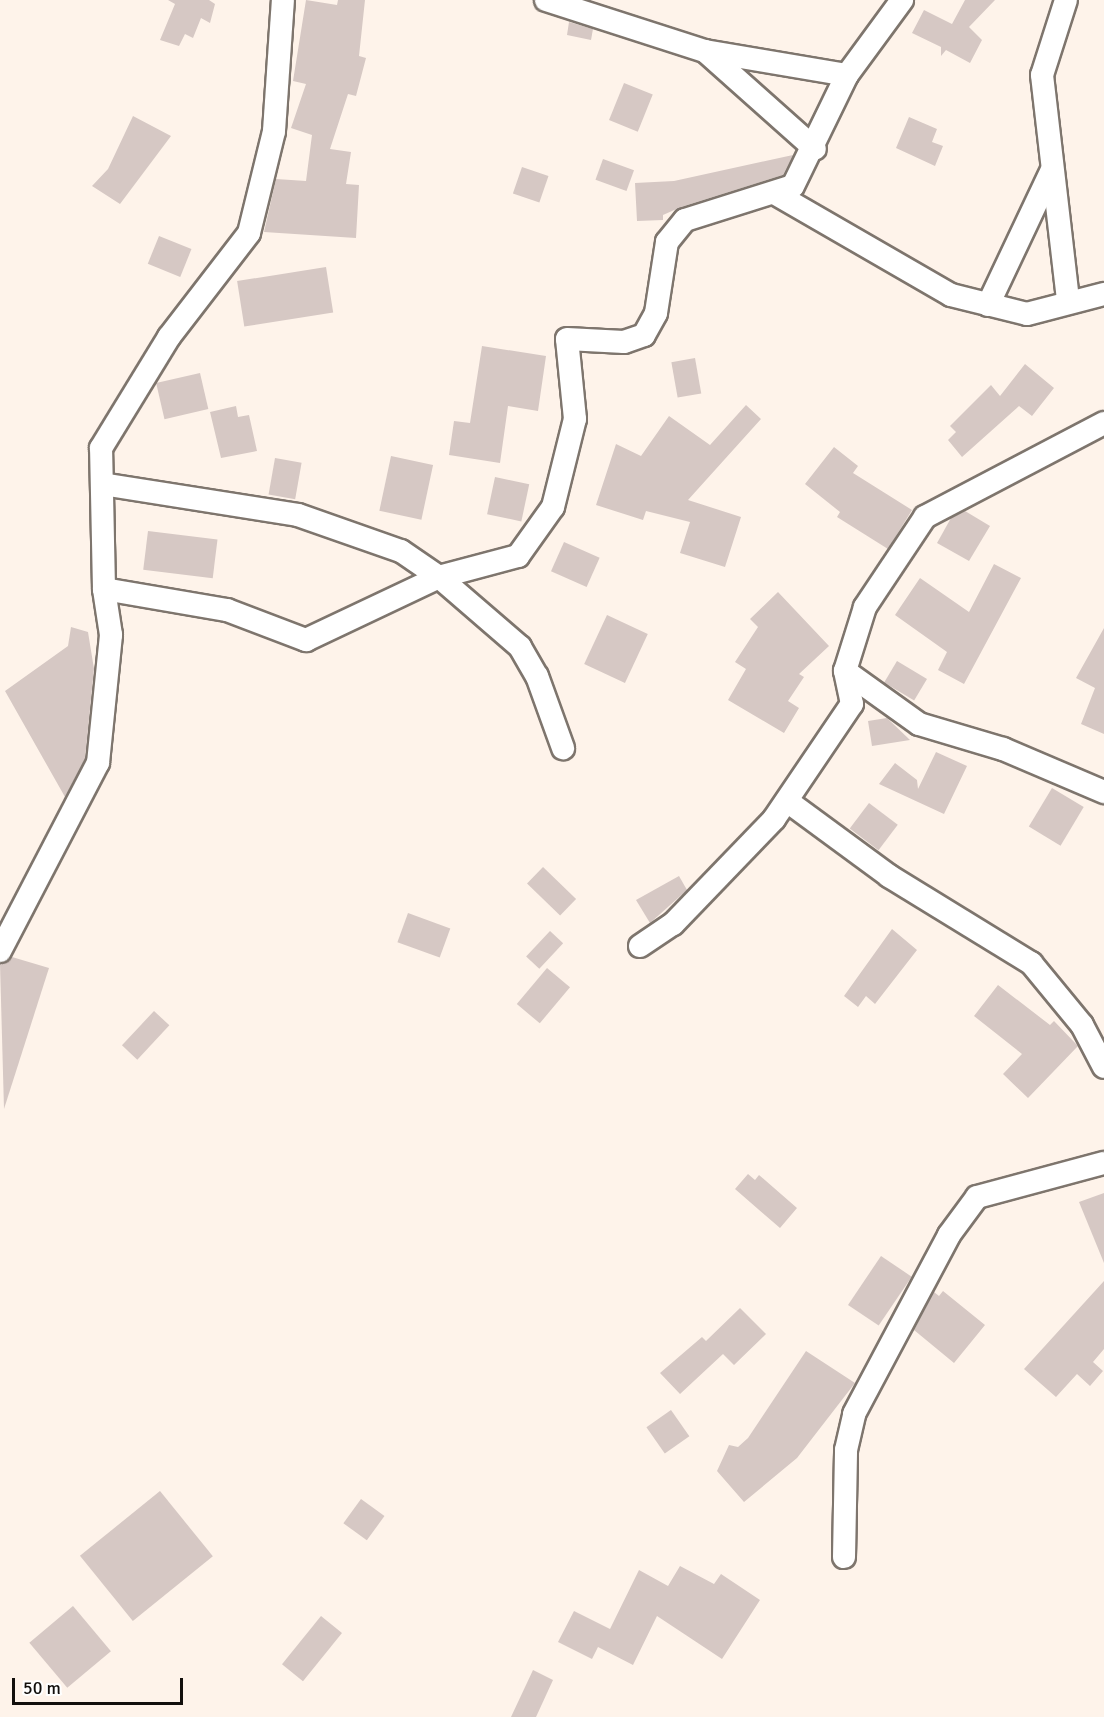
<!DOCTYPE html>
<html>
<head>
<meta charset="utf-8">
<style>
	body { margin:0 }
	#map { position:relative; width:1104px; height:1717px; overflow:hidden; background:#fef3ea; font-family:Signika,sans-serif }
	div>[style] { position:absolute }
	.building>* { inset:0; background:#d6c8c4; transform-origin:0 0 }
	.roads { filter:drop-shadow(2px 0 #7e756d) drop-shadow(-2px 0 #7e756d) drop-shadow(0 2px #7e756d) drop-shadow(0 -2px #7e756d) }
	.minor>* { height:22px; margin:-11px; padding:0 11px; transform-origin:11px; border-radius:11px; background:#fff }
	span { translate:-50% -50%; white-space:nowrap; text-align:center; line-height:1.15; -webkit-text-stroke:4.5px #fff; paint-order:stroke }
	.scale { position:absolute; left:12px; top:1678px; width:171px; height:27px; box-sizing:border-box; border:3px solid #120f0c; border-top:0; padding-left:8px; font-size:18px; line-height:21px; white-space:nowrap; color:#120f0c; -webkit-text-stroke:4px #fff; paint-order:stroke }
</style>
</head>
<body>
<div id="map">
	<div class="building">
		<div style="clip-path:polygon(168px 0,209px 0,215px 4px,210px 23px,201px 18px,193px 38px,185px 34px,179px 46px,160px 40px,175px 4px)"></div>
		<div style="clip-path:polygon(306px 0,337px 5px,338px 0,365px 0,359px 56px,366px 58px,356px 96px,348px 94px,330px 149px,351px 152px,346px 184px,359px 185px,356px 238px,264px 232px,276px 179px,306px 181px,312px 135px,291px 128px,306px 84px,293px 81px)"></div>
		<div style="clip-path:polygon(965px 0,995px 0,969px 27px,982px 40px,970px 63px,946px 50px,941px 56px,941px 47px,912px 33px,924px 10px,952px 24px)"></div>
		<div style="clip-path:polygon(569px 22px,593px 29px,591px 40px,567px 35px)"></div>
		<div style="left:624px;top:83px;width:31px;height:40px;rotate:22deg"></div>
		<div style="clip-path:polygon(133px 116px,171px 136px,120px 204px,92px 186px,108px 169px)"></div>
		<div style="clip-path:polygon(909px 117px,937px 129px,932px 142px,943px 146px,935px 166px,896px 148px)"></div>
		<div style="clip-path:polygon(793px 155px,783px 175px,681px 207px,663px 215px,663px 220px,637px 221px,635px 183px,674px 181px)"></div>
		<div style="left:603px;top:159px;width:33px;height:22px;rotate:20deg"></div>
		<div style="left:522px;top:167px;width:28px;height:28px;rotate:19deg"></div>
		<div style="left:159px;top:236px;width:35px;height:30px;rotate:22deg"></div>
		<div style="left:326px;top:267px;width:46px;height:90px;rotate:81deg"></div>
		<div style="clip-path:polygon(482px 346px,546px 356px,538px 411px,508px 406px,500px 463px,449px 455px,454px 421px,470px 423px)"></div>
		<div style="left:695px;top:358px;width:36px;height:24px;rotate:80deg"></div>
		<div style="clip-path:polygon(1025px 364px,1054px 388px,1032px 416px,1019px 406px,962px 457px,948px 440px,956px 432px,950px 426px,991px 385px,1000px 396px)"></div>
		<div style="left:200px;top:373px;width:37px;height:45px;rotate:77deg"></div>
		<div style="clip-path:polygon(746px 405px,761px 419px,688px 500px,741px 517px,725px 567px,680px 553px,690px 522px,646px 511px,643px 520px,596px 505px,616px 444px,641px 456px,669px 416px,710px 445px)"></div>
		<div style="clip-path:polygon(236px 406px,238px 417px,249px 415px,257px 451px,221px 458px,210px 412px)"></div>
		<div style="clip-path:polygon(834px 447px,858px 466px,853px 473px,912px 510px,888px 549px,837px 517px,840px 512px,805px 484px)"></div>
		<div style="left:391px;top:456px;width:43px;height:56px;rotate:12deg"></div>
		<div style="left:275px;top:458px;width:27px;height:37px;rotate:10deg"></div>
		<div style="left:495px;top:477px;width:35px;height:38px;rotate:12deg"></div>
		<div style="clip-path:polygon(965px 511px,990px 526px,969px 561px,937px 543px,951px 518px)"></div>
		<div style="left:148px;top:531px;width:70px;height:39px;rotate:7deg"></div>
		<div style="left:564px;top:542px;width:39px;height:32px;rotate:24deg"></div>
		<div style="clip-path:polygon(994px 564px,1021px 578px,964px 684px,938px 670px,947px 652px,895px 615px,920px 578px,969px 612px)"></div>
		<div style="clip-path:polygon(778px 592px,829px 646px,799px 674px,804px 677px,788px 701px,799px 708px,784px 733px,728px 700px,746px 669px,735px 662px,758px 627px,750px 619px)"></div>
		<div style="left:607px;top:615px;width:45px;height:54px;rotate:25deg"></div>
		<div style="clip-path:polygon(71px 627px,88px 632px,94px 669px,85px 759px,65px 797px,5px 691px,68px 646px)"></div>
		<div style="clip-path:polygon(1104px 628px,1104px 734px,1081px 724px,1095px 688px,1076px 678px)"></div>
		<div style="left:897px;top:661px;width:35px;height:25px;rotate:31deg"></div>
		<div style="clip-path:polygon(887px 718px,910px 740px,872px 746px,868px 721px)"></div>
		<div style="clip-path:polygon(936px 752px,967px 766px,944px 814px,879px 784px,895px 763px,917px 780px,918px 789px)"></div>
		<div style="left:1052px;top:788px;width:37px;height:45px;rotate:31deg"></div>
		<div style="left:869px;top:803px;width:36px;height:32px;rotate:37deg"></div>
		<div style="left:543px;top:867px;width:46px;height:23px;rotate:44deg"></div>
		<div style="clip-path:polygon(679px 876px,687px 890px,650px 923px,636px 900px)"></div>
		<div style="left:408px;top:913px;width:45px;height:31px;rotate:20deg"></div>
		<div style="clip-path:polygon(892px 929px,917px 950px,875px 1004px,866px 996px,858px 1007px,844px 996px)"></div>
		<div style="left:550px;top:931px;width:18px;height:35px;rotate:43deg"></div>
		<div style="clip-path:polygon(12px 957px,49px 968px,4px 1109px,0 964px)"></div>
		<div style="left:547px;top:968px;width:30px;height:47px;rotate:40deg"></div>
		<div style="clip-path:polygon(998px 985px,1050px 1025px,1054px 1021px,1078px 1046px,1028px 1098px,1003px 1074px,1022px 1054px,974px 1016px)"></div>
		<div style="left:154px;top:1011px;width:21px;height:47px;rotate:43deg"></div>
		<div style="clip-path:polygon(748px 1174px,755px 1180px,759px 1175px,797px 1208px,780px 1228px,735px 1189px)"></div>
		<div style="clip-path:polygon(1104px 1193px,1104px 1263px,1079px 1202px)"></div>
		<div style="left:881px;top:1256px;width:37px;height:59px;rotate:34deg"></div>
		<div style="clip-path:polygon(1104px 1281px,1104px 1349px,1093px 1362px,1103px 1371px,1090px 1386px,1077px 1374px,1056px 1397px,1024px 1369px)"></div>
		<div style="clip-path:polygon(943px 1291px,985px 1325px,954px 1363px,914px 1330px,934px 1292px,939px 1296px)"></div>
		<div style="clip-path:polygon(740px 1308px,766px 1334px,734px 1365px,723px 1354px,680px 1394px,660px 1373px,702px 1337px,706px 1341px)"></div>
		<div style="clip-path:polygon(806px 1351px,855px 1383px,797px 1458px,744px 1502px,717px 1471px,729px 1445px,738px 1447px,748px 1438px)"></div>
		<div style="left:671px;top:1410px;width:32px;height:30px;rotate:55deg"></div>
		<div style="left:160px;top:1491px;width:84px;height:103px;rotate:51deg"></div>
		<div style="left:361px;top:1499px;width:29px;height:30px;rotate:36deg"></div>
		<div style="clip-path:polygon(680px 1566px,714px 1584px,721px 1574px,760px 1600px,722px 1659px,657px 1616px,633px 1665px,598px 1647px,592px 1659px,558px 1642px,574px 1611px,610px 1629px,639px 1570px,668px 1586px)"></div>
		<div style="left:73px;top:1606px;width:59px;height:57px;rotate:50deg"></div>
		<div style="left:321px;top:1616px;width:27px;height:62px;rotate:39deg"></div>
		<div style="clip-path:polygon(533px 1670px,553px 1680px,536px 1717px,511px 1717px)"></div>
	</div>
	<div class="roads">
		<div class="minor">
			<div style="left:546px;top:0;width:167px;rotate:17.8deg"></div>
			<div style="left:705px;top:51px;width:144px;rotate:9.6deg"></div>
			<div style="left:1066px;top:0;width:79px;rotate:107.7deg"></div>
			<div style="left:1042px;top:75px;width:227px;rotate:83.4deg"></div>
			<div style="left:705px;top:51px;width:147px;rotate:41.7deg"></div>
			<div style="left:776px;top:194px;width:202px;rotate:30deg"></div>
			<div style="left:951px;top:295px;width:78px;rotate:14deg"></div>
			<div style="left:1027px;top:314px;width:80px;rotate:-14.6deg"></div>
			<div style="left:988px;top:305px;width:147px;rotate:-64.7deg"></div>
			<div style="left:102px;top:484px;width:198px;rotate:9deg"></div>
			<div style="left:298px;top:515px;width:109px;rotate:19.3deg"></div>
			<div style="left:401px;top:551px;width:46px;rotate:34.4deg"></div>
			<div style="left:439px;top:577px;width:107px;rotate:40.8deg"></div>
			<div style="left:520px;top:647px;width:34px;rotate:60deg"></div>
			<div style="left:537px;top:676px;width:77px;rotate:70.1deg"></div>
			<div style="left:104px;top:589px;width:125px;rotate:9.7deg"></div>
			<div style="left:227px;top:610px;width:85px;rotate:20.8deg"></div>
			<div style="left:306px;top:640px;width:147px;rotate:-25.3deg"></div>
			<div style="left:439px;top:577px;width:82px;rotate:-14.9deg"></div>
			<div style="left:518px;top:556px;width:60px;rotate:-54.5deg"></div>
			<div style="left:553px;top:507px;width:91px;rotate:-76deg"></div>
			<div style="left:575px;top:419px;width:80px;rotate:-95.7deg"></div>
			<div style="left:567px;top:339px;width:57px;rotate:3deg"></div>
			<div style="left:624px;top:342px;width:21px;rotate:-19deg"></div>
			<div style="left:644px;top:335px;width:25px;rotate:-61deg"></div>
			<div style="left:656px;top:313px;width:72px;rotate:-81.2deg"></div>
			<div style="left:667px;top:242px;width:28px;rotate:-51deg"></div>
			<div style="left:685px;top:220px;width:113px;rotate:-17.5deg"></div>
			<div style="left:793px;top:186px;width:123px;rotate:-64.1deg"></div>
			<div style="left:847px;top:75px;width:93px;rotate:-53.7deg"></div>
			<div style="left:845px;top:671px;width:91px;rotate:35.6deg"></div>
			<div style="left:919px;top:724px;width:88px;rotate:16.6deg"></div>
			<div style="left:1003px;top:749px;width:110px;rotate:23.1deg"></div>
			<div style="left:787px;top:801px;width:127px;rotate:36.3deg"></div>
			<div style="left:889px;top:876px;width:167px;rotate:31.5deg"></div>
			<div style="left:1031px;top:963px;width:80px;rotate:50.6deg"></div>
			<div style="left:1082px;top:1025px;width:47px;rotate:62.4deg"></div>
			<div style="left:640px;top:946px;width:40px;rotate:-34deg"></div>
			<div style="left:673px;top:924px;width:146px;rotate:-46.1deg"></div>
			<div style="left:774px;top:819px;width:139px;rotate:-55.9deg"></div>
			<div style="left:852px;top:704px;width:34px;rotate:-102deg"></div>
			<div style="left:845px;top:671px;width:67px;rotate:-72.6deg"></div>
			<div style="left:865px;top:607px;width:108px;rotate:-56.3deg"></div>
			<div style="left:925px;top:517px;width:202px;rotate:-27.7deg"></div>
			<div style="left:0;top:951px;width:212px;rotate:-62.5deg"></div>
			<div style="left:98px;top:763px;width:129px;rotate:-84.2deg"></div>
			<div style="left:111px;top:635px;width:47px;rotate:-98.7deg"></div>
			<div style="left:104px;top:589px;width:141px;rotate:-91.2deg"></div>
			<div style="left:101px;top:448px;width:130px;rotate:-58.5deg"></div>
			<div style="left:169px;top:337px;width:131px;rotate:-52.4deg"></div>
			<div style="left:249px;top:233px;width:105px;rotate:-76.2deg"></div>
			<div style="left:274px;top:131px;width:131px;rotate:-86.1deg"></div>
			<div style="left:844px;top:1557px;width:107px;rotate:-88.9deg"></div>
			<div style="left:846px;top:1450px;width:37px;rotate:-77deg"></div>
			<div style="left:854px;top:1414px;width:203px;rotate:-62deg"></div>
			<div style="left:949px;top:1235px;width:47px;rotate:-53.6deg"></div>
			<div style="left:977px;top:1197px;width:131px;rotate:-15deg"></div>
		</div>
	</div>
	<div class="scale">50 m</div>
</div>
</body>
</html>
